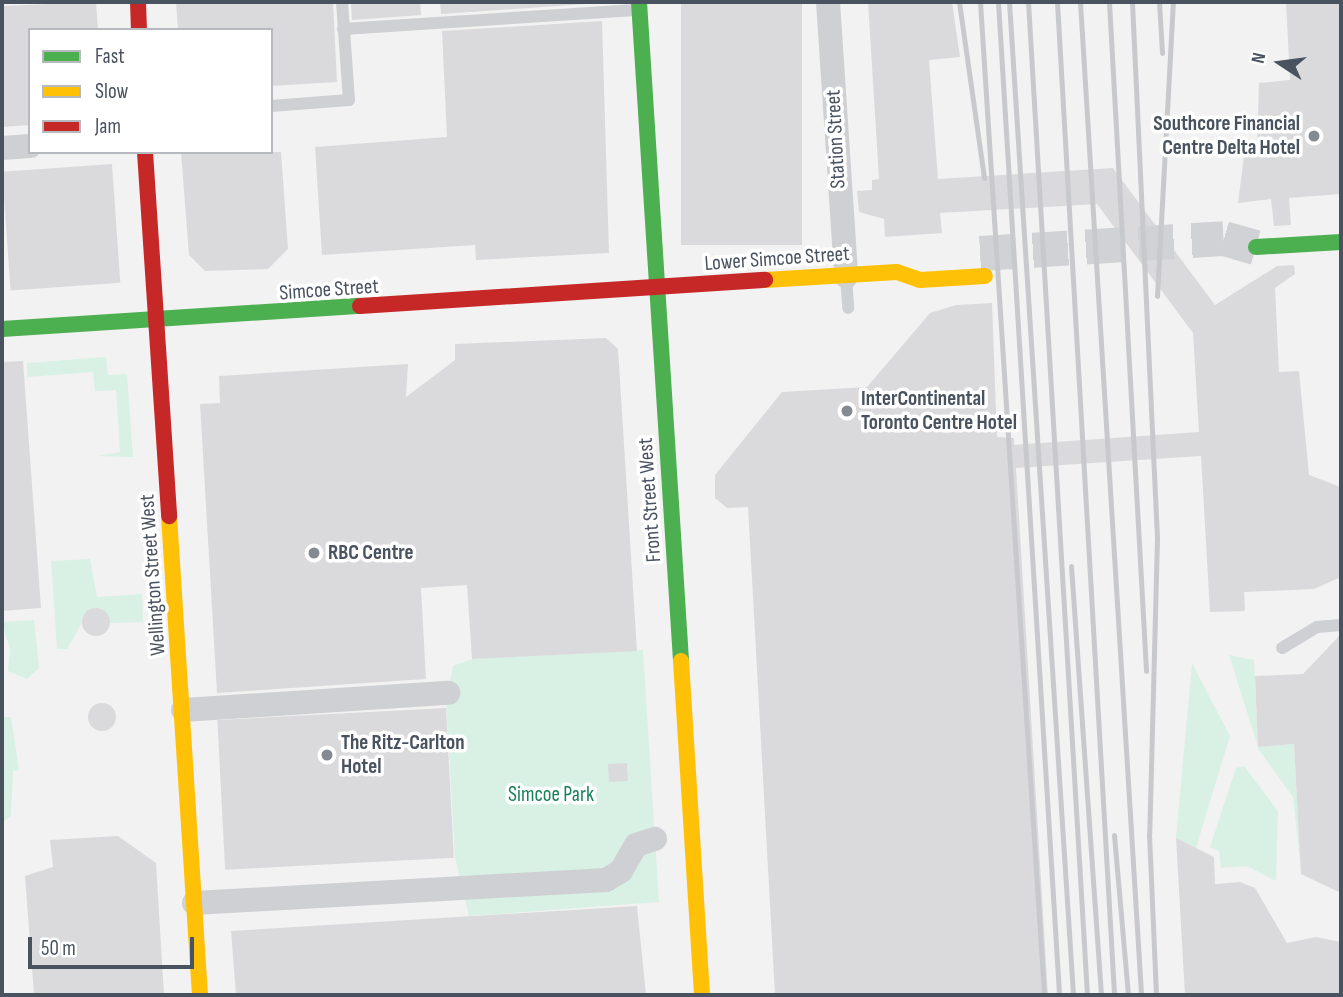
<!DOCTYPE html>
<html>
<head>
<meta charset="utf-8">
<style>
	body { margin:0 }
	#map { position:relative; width:1343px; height:997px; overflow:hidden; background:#f3f2f2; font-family:"Sofia Sans Condensed",sans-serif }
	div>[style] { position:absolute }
	.green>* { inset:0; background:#d8f1e4 }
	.building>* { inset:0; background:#dadadd; transform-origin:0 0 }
	.round { border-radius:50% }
	.secondary-tunnel>* { height:35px; margin-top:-17.5px; transform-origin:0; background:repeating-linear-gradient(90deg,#d1d2d5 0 35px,transparent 0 53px) }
	.lane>* { height:12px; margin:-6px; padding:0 6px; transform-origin:6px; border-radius:6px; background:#ced0d3 }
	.street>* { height:24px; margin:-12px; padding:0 12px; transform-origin:12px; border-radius:12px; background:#ced0d3 }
	.fast>* { height:16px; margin:-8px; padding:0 8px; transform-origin:8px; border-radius:8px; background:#4caf50 }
	.slow>* { height:16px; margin:-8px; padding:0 8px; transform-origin:8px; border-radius:8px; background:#ffc107 }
	.jam>* { height:16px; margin:-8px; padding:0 8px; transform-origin:8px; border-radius:8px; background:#c62828 }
	.rail>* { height:5px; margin:-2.5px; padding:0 2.5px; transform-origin:2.5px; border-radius:2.5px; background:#c8c9cc }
	.dots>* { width:19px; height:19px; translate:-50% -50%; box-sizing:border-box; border:4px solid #fff; border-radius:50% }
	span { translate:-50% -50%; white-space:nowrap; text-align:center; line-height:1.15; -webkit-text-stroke:7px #fff; paint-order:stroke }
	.poi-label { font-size:21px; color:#49525f; font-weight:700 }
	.right { translate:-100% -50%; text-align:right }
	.left { translate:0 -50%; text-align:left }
	.street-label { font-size:21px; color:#49525f }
	.park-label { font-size:21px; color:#188258 }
	.frame { position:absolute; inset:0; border:4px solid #49525f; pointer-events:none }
	.legend { position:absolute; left:28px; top:28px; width:245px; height:126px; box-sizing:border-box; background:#fff; border:2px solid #b6babf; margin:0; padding:9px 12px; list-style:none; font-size:21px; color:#49525f }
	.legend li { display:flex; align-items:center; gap:14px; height:35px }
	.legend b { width:35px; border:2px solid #b6babf }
	.north { position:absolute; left:1245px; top:28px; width:70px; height:70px; -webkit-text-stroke:5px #fff; paint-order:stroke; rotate:283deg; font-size:19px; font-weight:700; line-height:28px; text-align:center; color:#49525f }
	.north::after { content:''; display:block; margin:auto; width:24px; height:32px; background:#49525f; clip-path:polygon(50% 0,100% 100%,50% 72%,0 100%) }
	.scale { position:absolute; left:28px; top:937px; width:166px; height:32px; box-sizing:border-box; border:4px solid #49525f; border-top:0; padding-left:9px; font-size:21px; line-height:24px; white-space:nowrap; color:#49525f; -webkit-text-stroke:5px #fff; paint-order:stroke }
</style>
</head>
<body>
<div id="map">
	<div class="green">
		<div style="clip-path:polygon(106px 357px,108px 375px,127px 374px,133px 457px,97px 456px,120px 452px,116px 390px,95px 391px,93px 372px,27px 377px,27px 363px)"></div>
		<div style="clip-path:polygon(90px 559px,97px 597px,142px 594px,143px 622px,110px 623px,102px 608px,90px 609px,67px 649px,57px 649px,51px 561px)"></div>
		<div style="clip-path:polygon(34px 620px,39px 668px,27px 679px,8px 671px,10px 649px,2px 622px)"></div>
		<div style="clip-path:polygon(643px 650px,659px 902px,469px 916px,455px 857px,446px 702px,453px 666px,472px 659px)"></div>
		<div style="clip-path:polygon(1229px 655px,1254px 660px,1258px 747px,1294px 744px,1301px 871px,1293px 797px,1259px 750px)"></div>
		<div style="clip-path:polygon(1192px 663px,1230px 736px,1196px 848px,1176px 838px)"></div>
		<div style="clip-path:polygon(2px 717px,11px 717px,19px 770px,13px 771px,11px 816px,2px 823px)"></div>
		<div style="clip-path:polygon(1244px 766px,1278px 811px,1276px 881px,1247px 866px,1221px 868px,1219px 851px,1210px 847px,1236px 768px)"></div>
	</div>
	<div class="building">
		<div style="clip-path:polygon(96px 2px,98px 30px,30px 30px,30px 125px,2px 127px,2px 6px)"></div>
		<div style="clip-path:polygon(176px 2px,333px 2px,337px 82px,271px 86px,271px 30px,178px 30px)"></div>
		<div style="clip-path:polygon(351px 2px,420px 2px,421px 15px,352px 20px)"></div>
		<div style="clip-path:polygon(440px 2px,601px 2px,601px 3px,441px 14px)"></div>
		<div style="left:681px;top:2px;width:121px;height:243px"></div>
		<div style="clip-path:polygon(868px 2px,952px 2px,960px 57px,929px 60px,938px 179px,1113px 168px,1215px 305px,1277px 266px,1294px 265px,1295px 274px,1275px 288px,1279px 372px,1299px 371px,1309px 475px,1341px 487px,1341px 577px,1314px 589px,1244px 592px,1245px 611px,1210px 612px,1201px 456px,1016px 468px,1048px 995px,775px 995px,748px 507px,727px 508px,715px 498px,715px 475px,782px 392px,867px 387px,930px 313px,956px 305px,992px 303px,997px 437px,1014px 438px,1014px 445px,1199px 432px,1193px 333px,1097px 204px,940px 213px,942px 233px,885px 237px,884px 219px,859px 212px,857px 191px,872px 190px,872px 180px,879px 179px)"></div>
		<div style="clip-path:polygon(1286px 2px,1341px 2px,1341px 194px,1289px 198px,1291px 225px,1274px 226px,1271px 199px,1238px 203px,1245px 148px,1257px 147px,1259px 83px,1290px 80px)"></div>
		<div style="clip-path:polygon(602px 21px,609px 253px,476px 260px,475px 245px,322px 255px,315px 147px,447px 137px,442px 31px)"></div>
		<div style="clip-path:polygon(181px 152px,281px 152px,288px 249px,268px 269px,205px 271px,189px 255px)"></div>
		<div style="left:112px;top:164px;width:119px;height:110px;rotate:86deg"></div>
		<div style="clip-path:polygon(606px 338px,618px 349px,637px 651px,472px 659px,467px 585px,421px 588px,426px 679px,217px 693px,200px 404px,220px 403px,219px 376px,408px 364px,406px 397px,455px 360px,455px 344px)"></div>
		<div style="clip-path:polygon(23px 361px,41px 608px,2px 611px,2px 362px)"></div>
		<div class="round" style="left:82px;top:608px;width:28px;height:28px"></div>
		<div style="clip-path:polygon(1341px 634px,1341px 893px,1301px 874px,1294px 744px,1258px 747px,1255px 676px,1303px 674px)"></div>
		<div class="round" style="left:88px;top:703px;width:28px;height:28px"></div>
		<div style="left:446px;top:708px;width:150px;height:229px;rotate:87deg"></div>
		<div style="left:627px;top:763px;width:18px;height:19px;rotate:87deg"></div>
		<div style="clip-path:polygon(118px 836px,156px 863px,164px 995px,34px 995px,25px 876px,53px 867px,50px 840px)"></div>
		<div style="clip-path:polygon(1176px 838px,1214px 857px,1215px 884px,1240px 882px,1255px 888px,1287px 943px,1316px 937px,1341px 942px,1341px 995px,1185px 995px)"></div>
		<div style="clip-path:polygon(637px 906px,646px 995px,236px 995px,231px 931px)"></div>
	</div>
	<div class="secondary-tunnel">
		<div style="left:980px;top:253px;width:244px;rotate:-3.5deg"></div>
		<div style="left:1224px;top:238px;width:33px;rotate:16deg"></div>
	</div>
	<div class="lane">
		<div style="left:343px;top:29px;width:293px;rotate:-3.7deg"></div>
		<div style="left:271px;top:106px;width:78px;rotate:-4.4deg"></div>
		<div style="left:349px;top:100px;width:98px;rotate:-94.1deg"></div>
		<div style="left:846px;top:276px;width:32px;rotate:86deg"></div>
		<div style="left:1282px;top:648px;width:41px;rotate:-31deg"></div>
		<div style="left:1317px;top:627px;width:24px;rotate:-5deg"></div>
	</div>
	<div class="street">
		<div style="left:828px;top:2px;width:275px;rotate:86.2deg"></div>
		<div style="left:2px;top:148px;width:28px;rotate:-4deg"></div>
		<div style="left:183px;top:710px;width:266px;rotate:-3.7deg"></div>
		<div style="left:194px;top:903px;width:413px;rotate:-3.2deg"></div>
		<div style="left:606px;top:880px;width:17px;rotate:-31deg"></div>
		<div style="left:621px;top:871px;width:30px;rotate:-60deg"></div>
		<div style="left:636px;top:845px;width:20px;rotate:-18deg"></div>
	</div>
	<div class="fast">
		<div style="left:639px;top:2px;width:660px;rotate:86.35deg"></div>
		<div style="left:1256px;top:247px;width:85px;rotate:-3.4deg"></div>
		<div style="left:2px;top:329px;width:359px;rotate:-3.7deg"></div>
	</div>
	<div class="slow">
		<div style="left:765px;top:280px;width:132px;rotate:-3.5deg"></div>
		<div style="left:897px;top:272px;width:24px;rotate:19deg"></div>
		<div style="left:920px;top:280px;width:65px;rotate:-3.5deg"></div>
		<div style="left:169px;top:516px;width:480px;rotate:86.3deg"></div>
		<div style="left:681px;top:661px;width:335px;rotate:86.4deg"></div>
	</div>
	<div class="jam">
		<div style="left:138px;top:2px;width:28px;rotate:88deg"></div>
		<div style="left:145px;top:152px;width:365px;rotate:86.2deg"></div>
		<div style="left:360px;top:306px;width:406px;rotate:-3.7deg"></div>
	</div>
	<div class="rail">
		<div style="left:959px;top:2px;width:178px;rotate:81.9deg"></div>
		<div style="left:980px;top:2px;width:995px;rotate:86.31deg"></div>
		<div style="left:998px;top:2px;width:995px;rotate:86.48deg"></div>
		<div style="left:1009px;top:2px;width:995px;rotate:86.31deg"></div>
		<div style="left:1028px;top:2px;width:995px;rotate:86.6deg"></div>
		<div style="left:1057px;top:2px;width:995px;rotate:86.71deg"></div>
		<div style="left:1080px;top:2px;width:995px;rotate:86.48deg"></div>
		<div style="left:1109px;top:2px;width:670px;rotate:86.83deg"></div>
		<div style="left:1132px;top:2px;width:537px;rotate:87.33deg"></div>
		<div style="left:1157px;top:538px;width:296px;rotate:91.5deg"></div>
		<div style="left:1149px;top:834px;width:161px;rotate:87.5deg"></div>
		<div style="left:1159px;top:2px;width:51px;rotate:86.6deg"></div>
		<div style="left:1157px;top:296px;width:294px;rotate:-86.9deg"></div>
		<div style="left:1071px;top:566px;width:430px;rotate:86deg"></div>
		<div style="left:1114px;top:835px;width:161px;rotate:85deg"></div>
	</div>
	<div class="dots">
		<div style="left:1314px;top:136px;background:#848a92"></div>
		<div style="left:847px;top:411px;background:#848a92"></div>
		<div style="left:314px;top:553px;background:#848a92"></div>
		<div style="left:327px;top:755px;background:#848a92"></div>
	</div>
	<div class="poi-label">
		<span class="right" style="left:1300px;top:136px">Southcore Financial<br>Centre Delta Hotel</span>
		<span class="left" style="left:861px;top:411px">InterContinental<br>Toronto Centre Hotel</span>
		<span class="left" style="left:328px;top:553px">RBC Centre</span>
		<span class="left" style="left:341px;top:755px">The Ritz-Carlton<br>Hotel</span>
	</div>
	<div class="street-label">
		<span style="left:836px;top:139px;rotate:-93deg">Station Street</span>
		<span style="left:777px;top:259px;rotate:-4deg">Lower Simcoe Street</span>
		<span style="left:329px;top:290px;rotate:-4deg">Simcoe Street</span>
		<span style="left:650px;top:500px;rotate:-94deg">Front Street West</span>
		<span style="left:153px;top:575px;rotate:-94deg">Wellington Street West</span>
	</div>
	<div class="park-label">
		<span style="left:551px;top:795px">Simcoe Park</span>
	</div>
	<div class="frame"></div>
	<ul class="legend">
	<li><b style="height:9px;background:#4caf50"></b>Fast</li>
	<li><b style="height:9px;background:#ffc107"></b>Slow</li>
	<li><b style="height:9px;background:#c62828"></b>Jam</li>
	</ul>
	<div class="north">N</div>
	<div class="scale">50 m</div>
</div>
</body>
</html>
